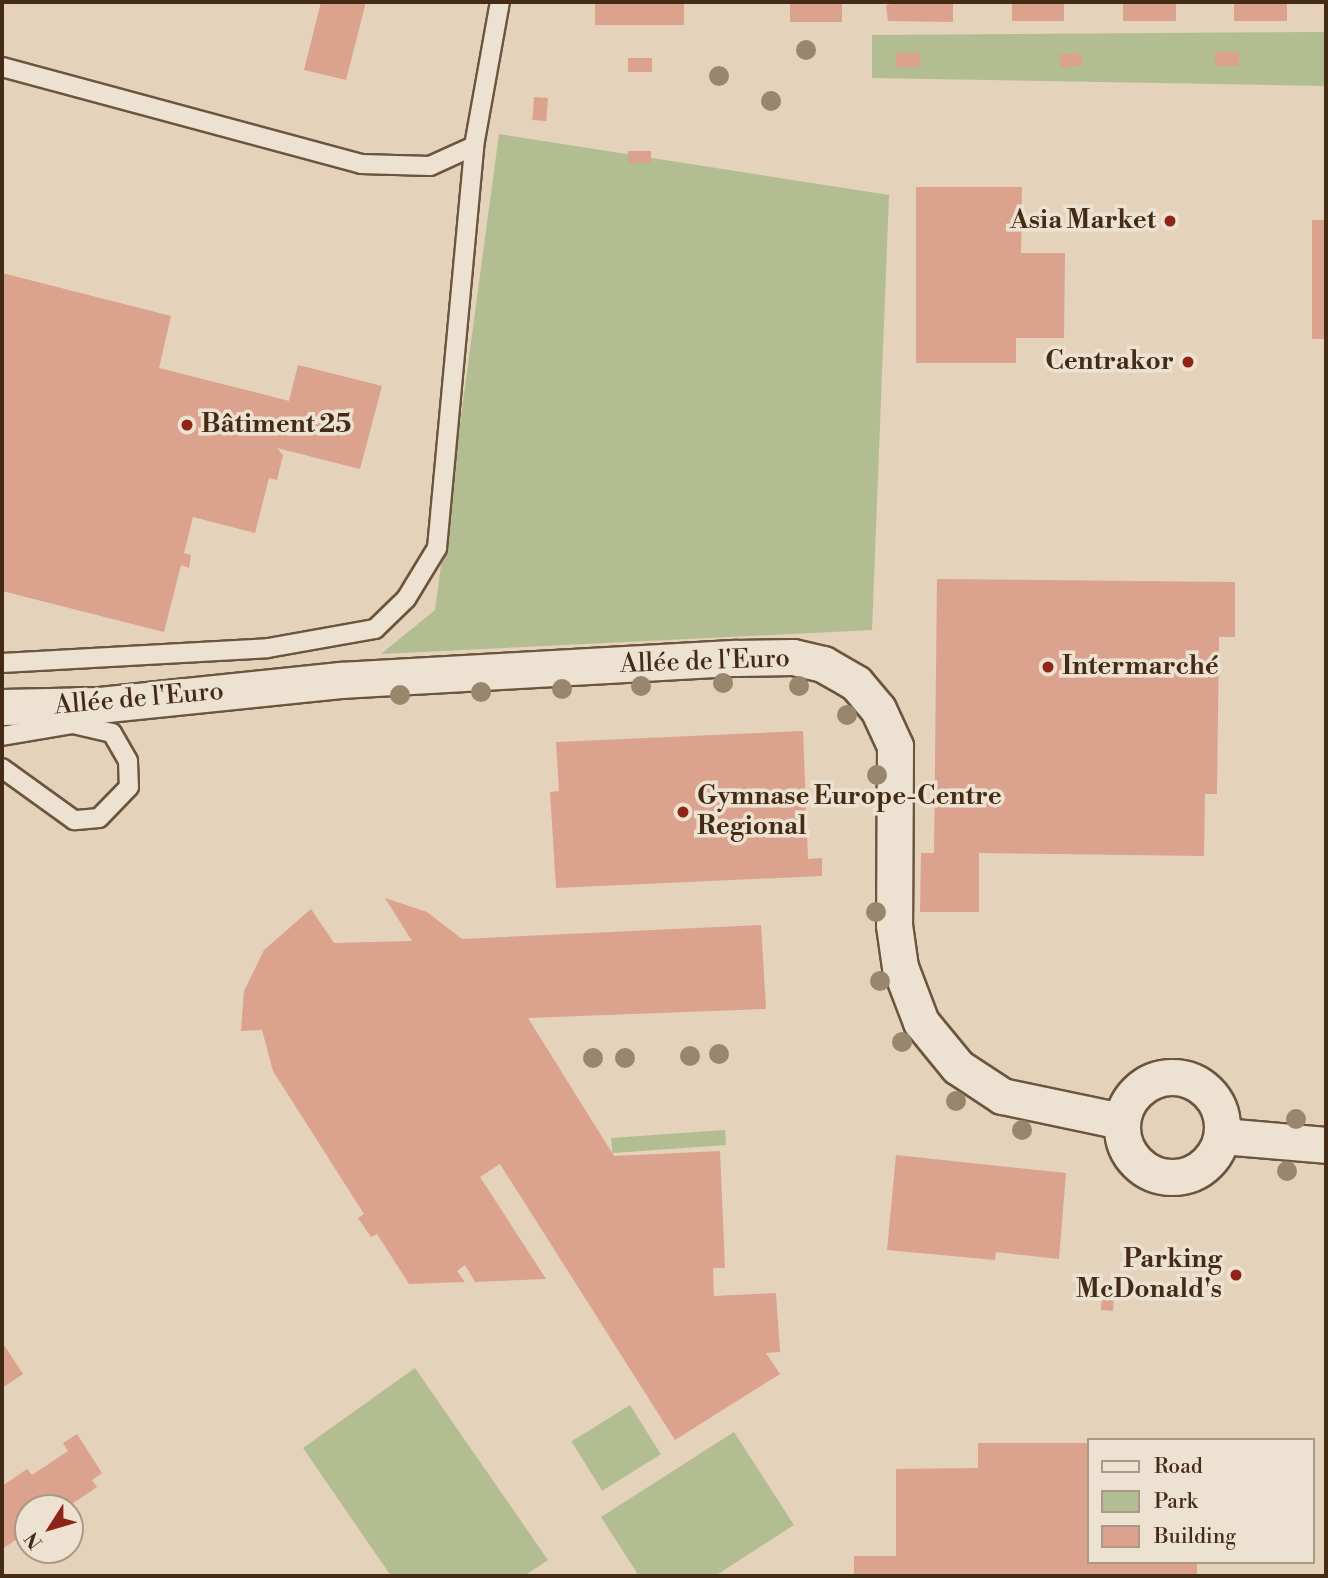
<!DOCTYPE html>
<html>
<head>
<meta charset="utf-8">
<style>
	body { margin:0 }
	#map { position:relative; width:1328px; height:1578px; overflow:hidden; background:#e4d2ba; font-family:"Libre Bodoni",serif }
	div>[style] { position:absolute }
	.green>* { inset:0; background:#b2bd91; transform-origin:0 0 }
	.building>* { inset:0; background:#dba28d; transform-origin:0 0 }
	.roads { filter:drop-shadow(2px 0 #6c553e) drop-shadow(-2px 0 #6c553e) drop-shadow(0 2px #6c553e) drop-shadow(0 -2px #6c553e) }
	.lane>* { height:18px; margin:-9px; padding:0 9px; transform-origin:9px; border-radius:9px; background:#ede2d2 }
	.street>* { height:35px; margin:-17.5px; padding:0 17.5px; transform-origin:17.5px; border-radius:17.5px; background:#ede2d2 }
	.street>.ring { margin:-17.5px; padding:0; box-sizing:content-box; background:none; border:35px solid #ede2d2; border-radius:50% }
	.trees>* { width:20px; height:20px; margin:-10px; border-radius:50%; background:#98866d }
	.dots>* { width:19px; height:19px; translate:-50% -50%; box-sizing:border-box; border:4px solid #ede2d2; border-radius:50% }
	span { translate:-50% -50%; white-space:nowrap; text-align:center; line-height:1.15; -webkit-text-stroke:7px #ede2d2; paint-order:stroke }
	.poi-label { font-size:26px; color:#442b15; font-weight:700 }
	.right { translate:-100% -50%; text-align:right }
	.left { translate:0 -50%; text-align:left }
	.street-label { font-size:26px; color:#442b15 }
	.frame { position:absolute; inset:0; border:4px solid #442b15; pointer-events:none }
	.legend { position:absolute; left:1087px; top:1438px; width:228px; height:126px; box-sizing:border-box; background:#ede2d2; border:2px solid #a99986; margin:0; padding:9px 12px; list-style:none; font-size:21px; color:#442b15 }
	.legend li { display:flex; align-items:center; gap:14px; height:35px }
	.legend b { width:35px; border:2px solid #a99986 }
	.north { position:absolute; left:14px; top:1494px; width:70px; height:70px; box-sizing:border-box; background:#ede2d2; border:2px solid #a99986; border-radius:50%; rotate:233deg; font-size:19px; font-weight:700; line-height:28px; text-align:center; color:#442b15 }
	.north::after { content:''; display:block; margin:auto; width:24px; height:32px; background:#8f2418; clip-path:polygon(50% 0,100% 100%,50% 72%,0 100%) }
</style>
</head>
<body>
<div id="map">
	<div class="green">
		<div style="clip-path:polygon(1326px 32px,1326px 86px,872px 78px,872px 35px)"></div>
		<div style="clip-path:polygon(499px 134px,889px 195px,872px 630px,381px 654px,435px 610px)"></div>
		<div style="left:725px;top:1130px;width:15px;height:114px;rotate:86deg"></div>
		<div style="clip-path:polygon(415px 1368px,548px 1560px,524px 1576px,391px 1576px,303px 1448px)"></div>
		<div style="left:630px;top:1405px;width:58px;height:69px;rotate:58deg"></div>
		<div style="clip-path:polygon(734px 1432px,794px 1525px,715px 1576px,639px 1576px,601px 1517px)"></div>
	</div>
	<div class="building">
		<div style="clip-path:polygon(321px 2px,366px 2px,346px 80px,304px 70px)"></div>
		<div style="left:595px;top:2px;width:89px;height:23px"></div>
		<div style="left:790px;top:2px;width:52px;height:20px"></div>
		<div style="clip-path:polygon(901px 2px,953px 2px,953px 22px,888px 21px,886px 5px)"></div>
		<div style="left:1012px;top:2px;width:52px;height:19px"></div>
		<div style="left:1123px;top:2px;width:53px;height:19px"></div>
		<div style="left:1234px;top:2px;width:53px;height:19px"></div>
		<div style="left:1215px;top:52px;width:24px;height:14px"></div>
		<div style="left:896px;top:53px;width:24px;height:14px"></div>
		<div style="left:1081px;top:53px;width:13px;height:22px;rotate:86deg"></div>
		<div style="left:652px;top:58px;width:14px;height:24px;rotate:90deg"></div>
		<div style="left:534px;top:97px;width:14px;height:23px;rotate:4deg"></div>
		<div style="left:628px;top:151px;width:23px;height:12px"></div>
		<div style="clip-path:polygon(916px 187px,1022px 187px,1021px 253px,1065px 253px,1064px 338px,1016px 338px,1016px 363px,916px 363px)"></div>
		<div style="left:1312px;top:220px;width:14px;height:119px"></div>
		<div style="clip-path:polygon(2px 273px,171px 316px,159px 368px,289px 401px,298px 365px,382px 386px,360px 469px,277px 448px,283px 455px,277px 480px,269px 478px,255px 533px,193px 517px,184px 553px,191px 555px,189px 568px,181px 565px,164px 632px,2px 591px)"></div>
		<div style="clip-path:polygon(937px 579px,1235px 582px,1235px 637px,1219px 637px,1217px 794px,1205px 794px,1204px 856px,979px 853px,979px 912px,920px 912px,921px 853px,934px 853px)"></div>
		<div style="clip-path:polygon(803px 731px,808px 859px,822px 858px,822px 876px,556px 888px,550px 792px,559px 791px,556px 742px)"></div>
		<div style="clip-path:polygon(385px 898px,427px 912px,462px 939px,761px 925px,766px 1009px,528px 1018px,614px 1156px,720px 1151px,725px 1268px,713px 1268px,714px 1296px,776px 1293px,780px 1352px,766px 1353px,780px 1374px,675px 1440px,500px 1164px,480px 1177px,546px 1279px,475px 1282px,465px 1265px,457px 1271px,465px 1282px,409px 1284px,377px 1234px,371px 1237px,358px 1218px,364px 1214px,273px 1071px,262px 1030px,241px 1031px,244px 991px,264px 950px,311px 909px,334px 943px,412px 941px)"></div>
		<div style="clip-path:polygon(896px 1155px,1066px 1173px,1059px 1259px,996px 1252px,995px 1260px,887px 1250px)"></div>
		<div style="left:1102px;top:1297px;width:12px;height:13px;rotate:5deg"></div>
		<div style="clip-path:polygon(2px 1342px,23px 1374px,2px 1388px)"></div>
		<div style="clip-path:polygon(77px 1434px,102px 1473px,92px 1480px,97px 1487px,66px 1508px,28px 1508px,28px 1532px,2px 1549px,2px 1486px,27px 1469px,32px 1475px,68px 1451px,63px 1443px)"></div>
		<div style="clip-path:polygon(978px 1443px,1088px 1443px,1088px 1562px,1197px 1562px,1197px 1576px,854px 1576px,854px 1556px,896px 1556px,896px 1469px,978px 1468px)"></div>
	</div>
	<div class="roads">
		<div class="lane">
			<div style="left:2px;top:67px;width:372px;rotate:15.1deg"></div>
			<div style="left:361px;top:164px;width:69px;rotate:1.7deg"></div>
			<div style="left:430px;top:166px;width:48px;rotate:-24.4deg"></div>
			<div style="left:2px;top:663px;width:266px;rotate:-3.2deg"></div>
			<div style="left:268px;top:648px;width:109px;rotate:-10.1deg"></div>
			<div style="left:375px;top:629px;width:43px;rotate:-44.1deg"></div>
			<div style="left:406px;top:599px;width:60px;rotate:-58.7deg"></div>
			<div style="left:437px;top:548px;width:404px;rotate:-84.7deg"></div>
			<div style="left:474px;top:146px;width:146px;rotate:-79.8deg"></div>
			<div style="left:2px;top:736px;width:72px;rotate:-9.6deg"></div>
			<div style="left:73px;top:724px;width:40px;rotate:13deg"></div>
			<div style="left:112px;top:733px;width:32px;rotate:60deg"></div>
			<div style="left:128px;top:761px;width:26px;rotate:88deg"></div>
			<div style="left:129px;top:787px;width:43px;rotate:134.1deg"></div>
			<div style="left:99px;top:818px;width:25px;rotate:175deg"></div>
			<div style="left:74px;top:820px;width:89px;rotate:-144.2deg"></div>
		</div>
		<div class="street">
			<div style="left:2px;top:707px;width:96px;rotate:-1.2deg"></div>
			<div style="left:98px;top:705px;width:243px;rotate:-5.9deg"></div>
			<div style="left:340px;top:680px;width:397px;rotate:-3.2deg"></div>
			<div style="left:736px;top:658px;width:57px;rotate:-1deg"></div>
			<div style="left:793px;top:657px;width:31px;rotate:13deg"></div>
			<div style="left:823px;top:664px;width:38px;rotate:30deg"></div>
			<div style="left:856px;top:683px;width:34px;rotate:50deg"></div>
			<div style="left:878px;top:709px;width:41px;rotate:65.3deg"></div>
			<div style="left:895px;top:746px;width:179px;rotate:90.3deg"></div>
			<div style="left:894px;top:925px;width:42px;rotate:81.9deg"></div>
			<div style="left:900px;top:967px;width:59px;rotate:69.1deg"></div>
			<div style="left:921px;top:1022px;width:58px;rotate:50.6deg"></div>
			<div style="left:958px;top:1067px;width:53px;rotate:33.4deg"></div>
			<div style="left:1002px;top:1096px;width:122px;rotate:11.9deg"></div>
			<div class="ring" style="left:1122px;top:1077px;width:65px;height:65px"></div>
			<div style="left:1222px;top:1136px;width:104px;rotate:4.9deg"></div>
		</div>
	</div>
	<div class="trees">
		<div style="left:806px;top:50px"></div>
		<div style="left:719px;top:76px"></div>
		<div style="left:771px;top:101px"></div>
		<div style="left:723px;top:683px"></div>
		<div style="left:641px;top:686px"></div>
		<div style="left:799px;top:686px"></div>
		<div style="left:562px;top:689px"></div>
		<div style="left:481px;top:692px"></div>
		<div style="left:400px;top:695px"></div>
		<div style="left:847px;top:715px"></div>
		<div style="left:877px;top:775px"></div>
		<div style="left:876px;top:912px"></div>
		<div style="left:880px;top:981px"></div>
		<div style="left:902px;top:1042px"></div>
		<div style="left:719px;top:1054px"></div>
		<div style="left:690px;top:1056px"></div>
		<div style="left:593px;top:1058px"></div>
		<div style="left:625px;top:1058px"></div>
		<div style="left:956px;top:1101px"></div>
		<div style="left:1296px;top:1119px"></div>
		<div style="left:1022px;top:1130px"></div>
		<div style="left:1287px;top:1171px"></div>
	</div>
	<div class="dots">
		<div style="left:1170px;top:221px;background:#8f2418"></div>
		<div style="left:1188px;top:362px;background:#8f2418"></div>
		<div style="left:187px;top:425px;background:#8f2418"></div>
		<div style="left:1048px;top:667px;background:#8f2418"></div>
		<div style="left:683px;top:812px;background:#8f2418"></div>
		<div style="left:1236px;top:1275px;background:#8f2418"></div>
	</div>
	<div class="poi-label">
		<span class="right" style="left:1156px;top:221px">Asia Market</span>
		<span class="right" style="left:1174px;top:362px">Centrakor</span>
		<span class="left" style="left:201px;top:425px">Bâtiment 25</span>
		<span class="left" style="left:1062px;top:667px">Intermarché</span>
		<span class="left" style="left:697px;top:812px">Gymnase Europe-Centre<br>Regional</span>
		<span class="right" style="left:1222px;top:1275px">Parking<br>McDonald's</span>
	</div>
	<div class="street-label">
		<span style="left:705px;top:662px;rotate:-2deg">Allée de l'Euro</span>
		<span style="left:139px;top:699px;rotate:-5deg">Allée de l'Euro</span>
	</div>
	<div class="frame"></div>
	<ul class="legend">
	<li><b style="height:9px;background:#ede2d2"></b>Road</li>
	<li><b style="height:19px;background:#b2bd91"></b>Park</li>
	<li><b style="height:19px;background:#dba28d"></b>Building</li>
	</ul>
	<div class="north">N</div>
</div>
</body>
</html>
